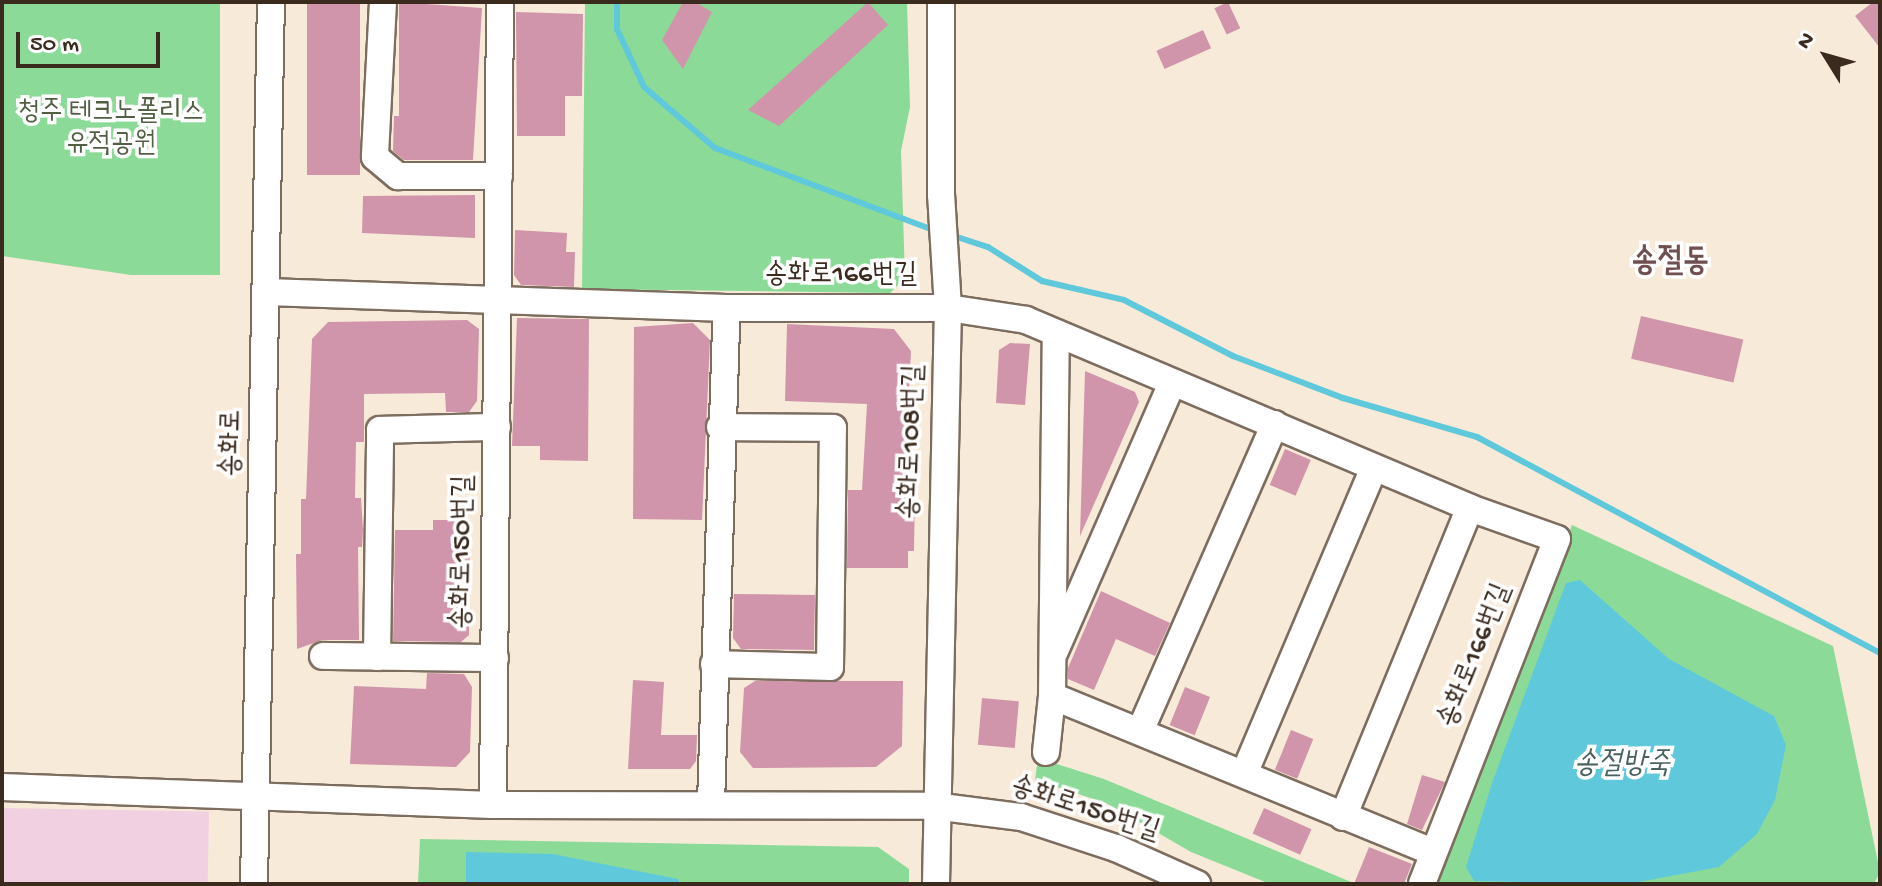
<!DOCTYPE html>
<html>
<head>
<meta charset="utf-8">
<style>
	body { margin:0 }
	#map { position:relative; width:1882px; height:886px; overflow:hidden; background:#f8ead8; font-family:"Gochi Hand","Poor Story",sans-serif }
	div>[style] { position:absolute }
	.built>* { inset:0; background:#f1d0e2; transform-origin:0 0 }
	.green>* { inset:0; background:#8cda98 }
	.water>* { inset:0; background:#5fc9db }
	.stream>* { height:6px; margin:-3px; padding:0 3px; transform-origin:3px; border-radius:3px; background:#5fc9db }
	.building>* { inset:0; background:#d095aa; transform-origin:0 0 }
	.roads { filter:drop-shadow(2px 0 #7d6d5f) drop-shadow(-2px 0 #7d6d5f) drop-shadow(0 2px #7d6d5f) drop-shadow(0 -2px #7d6d5f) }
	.minor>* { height:26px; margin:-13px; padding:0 13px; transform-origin:13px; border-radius:13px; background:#fff }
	span { translate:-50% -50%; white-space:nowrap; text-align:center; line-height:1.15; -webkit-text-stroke:7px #fff; paint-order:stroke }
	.park-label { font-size:28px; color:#535f43 }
	.street-label { font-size:28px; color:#3b2a1e }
	.water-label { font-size:30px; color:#486260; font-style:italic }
	.quarter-label { font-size:32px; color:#6f4f4f; font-weight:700 }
	.frame { position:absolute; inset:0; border:4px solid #3b2a1e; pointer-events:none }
	.north { position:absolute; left:1786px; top:16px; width:80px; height:80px; -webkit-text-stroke:6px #fff; paint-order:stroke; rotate:307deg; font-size:22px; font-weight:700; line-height:32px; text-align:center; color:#3b2a1e }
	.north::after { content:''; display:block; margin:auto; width:28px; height:36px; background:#3b2a1e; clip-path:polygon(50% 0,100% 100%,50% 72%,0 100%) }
	.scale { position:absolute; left:16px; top:32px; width:144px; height:36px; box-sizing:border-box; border:4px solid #3b2a1e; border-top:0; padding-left:10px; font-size:24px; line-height:28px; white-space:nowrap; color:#3b2a1e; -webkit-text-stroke:6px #fff; paint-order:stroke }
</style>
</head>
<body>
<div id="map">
	<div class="built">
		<div style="left:2px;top:808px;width:207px;height:76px;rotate:1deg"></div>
	</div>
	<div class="green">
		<div style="clip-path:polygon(2px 2px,220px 2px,220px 275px,131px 275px,2px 256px)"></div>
		<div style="clip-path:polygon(585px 2px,907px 2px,910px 107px,901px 151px,905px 278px,890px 293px,582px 289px)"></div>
		<div style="clip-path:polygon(1572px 525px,1833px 646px,1880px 872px,1874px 884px,1437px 884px)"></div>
		<div style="clip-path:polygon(1038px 758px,1104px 779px,1356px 884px,1270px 884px,1191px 852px,1106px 803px,1035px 780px)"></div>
		<div style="clip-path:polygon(420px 839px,878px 847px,909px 869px,909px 884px,418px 884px)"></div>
	</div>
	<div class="water">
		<div style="clip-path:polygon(1580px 580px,1669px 659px,1774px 716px,1786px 745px,1775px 800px,1757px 834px,1719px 867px,1628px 884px,1474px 881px,1466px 867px,1492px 783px,1566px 583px)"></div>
		<div style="clip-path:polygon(466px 852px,553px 854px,678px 879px,680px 884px,466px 884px)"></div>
	</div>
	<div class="stream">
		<div style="left:617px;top:2px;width:27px;rotate:90deg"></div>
		<div style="left:617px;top:29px;width:64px;rotate:65deg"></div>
		<div style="left:644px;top:87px;width:94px;rotate:40.7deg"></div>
		<div style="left:715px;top:148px;width:236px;rotate:20.6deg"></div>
		<div style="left:951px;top:235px;width:39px;rotate:18deg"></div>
		<div style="left:988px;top:247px;width:64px;rotate:32.2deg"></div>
		<div style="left:1042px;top:281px;width:84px;rotate:13deg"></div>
		<div style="left:1124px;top:300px;width:123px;rotate:27.2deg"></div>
		<div style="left:1233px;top:356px;width:118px;rotate:20.9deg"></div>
		<div style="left:1343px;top:398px;width:140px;rotate:16.2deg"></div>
		<div style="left:1477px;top:437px;width:457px;rotate:28.2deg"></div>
	</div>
	<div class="building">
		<div style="left:307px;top:2px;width:53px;height:173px"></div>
		<div style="clip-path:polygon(399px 2px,482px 8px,473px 160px,404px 160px,393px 151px,394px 116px,399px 116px)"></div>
		<div style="clip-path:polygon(683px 2px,695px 2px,712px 12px,683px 69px,662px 40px)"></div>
		<div style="clip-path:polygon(868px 2px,888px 25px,779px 126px,748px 110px)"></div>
		<div style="left:1228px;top:2px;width:29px;height:15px;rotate:65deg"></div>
		<div style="clip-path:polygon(1873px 2px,1880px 2px,1880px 48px,1855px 16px)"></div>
		<div style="clip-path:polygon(516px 12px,583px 14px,582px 96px,565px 96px,565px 136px,517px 136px)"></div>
		<div style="left:1203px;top:30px;width:20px;height:51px;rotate:66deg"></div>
		<div style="clip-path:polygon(475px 195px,475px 238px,362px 233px,363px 196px)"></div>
		<div style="clip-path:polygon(515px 230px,567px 233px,566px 252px,575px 252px,574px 287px,521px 285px,514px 275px)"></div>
		<div style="left:1641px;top:316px;width:105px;height:44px;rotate:13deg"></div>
		<div style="clip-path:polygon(517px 318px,589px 319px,588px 461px,540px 460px,540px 446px,512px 446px)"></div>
		<div style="clip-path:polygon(467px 320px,479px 329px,477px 401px,469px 412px,446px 412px,445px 393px,364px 394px,364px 442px,356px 442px,355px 498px,361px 498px,363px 530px,362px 547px,358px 547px,359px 640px,322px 640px,297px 649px,296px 554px,301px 554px,301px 499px,306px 499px,312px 339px,328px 322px)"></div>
		<div style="clip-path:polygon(693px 323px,710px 340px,702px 520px,633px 519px,634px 327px)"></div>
		<div style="clip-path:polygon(787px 324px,894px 329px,911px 351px,904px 490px,915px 491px,914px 551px,908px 551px,908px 568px,847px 568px,848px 490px,862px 490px,867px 404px,785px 401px)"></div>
		<div style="clip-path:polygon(1010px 343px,1030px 344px,1025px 405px,996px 403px,999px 350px)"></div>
		<div style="clip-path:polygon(1085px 371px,1135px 392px,1139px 402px,1080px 536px)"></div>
		<div style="left:1285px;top:449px;width:28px;height:39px;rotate:23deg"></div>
		<div style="clip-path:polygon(433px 520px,470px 520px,469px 635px,461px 642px,393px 641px,395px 530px,433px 530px)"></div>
		<div style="clip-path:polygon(1101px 591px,1170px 623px,1155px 656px,1116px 639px,1094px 690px,1068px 679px,1068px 668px)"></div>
		<div style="clip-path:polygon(734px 594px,815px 595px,814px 650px,741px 649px,733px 638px)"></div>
		<div style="clip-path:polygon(427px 673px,464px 674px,472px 687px,470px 752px,456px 767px,350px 764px,354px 686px,426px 689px)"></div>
		<div style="clip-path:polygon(633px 680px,664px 682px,661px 735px,697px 735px,696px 761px,690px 769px,628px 769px)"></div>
		<div style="clip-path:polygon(755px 681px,903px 681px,902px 746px,876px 767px,753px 768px,740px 752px,744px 688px)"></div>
		<div style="left:1185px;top:687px;width:27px;height:41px;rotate:22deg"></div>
		<div style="left:982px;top:698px;width:37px;height:47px;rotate:5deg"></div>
		<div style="left:1291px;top:730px;width:24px;height:43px;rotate:22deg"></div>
		<div style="clip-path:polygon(1422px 775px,1445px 782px,1422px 830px,1407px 824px)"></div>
		<div style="left:1264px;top:808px;width:52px;height:28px;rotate:24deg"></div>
		<div style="clip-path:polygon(1369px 847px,1412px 864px,1404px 884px,1354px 884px)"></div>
	</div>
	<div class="roads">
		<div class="minor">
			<div style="left:383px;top:2px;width:155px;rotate:93deg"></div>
			<div style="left:375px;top:157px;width:30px;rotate:40deg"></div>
			<div style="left:398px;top:176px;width:101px"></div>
			<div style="left:267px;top:292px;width:460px;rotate:2deg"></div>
			<div style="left:727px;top:308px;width:221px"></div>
			<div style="left:948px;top:308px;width:79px;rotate:8.7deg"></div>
			<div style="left:1026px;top:320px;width:482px;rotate:22.9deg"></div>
			<div style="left:1470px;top:508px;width:92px;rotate:19.6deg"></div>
			<div style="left:1557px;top:539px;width:370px;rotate:111.4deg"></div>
			<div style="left:1055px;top:651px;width:292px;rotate:-66.4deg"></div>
			<div style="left:323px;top:656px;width:172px;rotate:0.7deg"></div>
			<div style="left:377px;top:657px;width:227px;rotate:-89.2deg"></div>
			<div style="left:380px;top:430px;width:117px;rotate:-1.5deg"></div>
			<div style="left:714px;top:664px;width:116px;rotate:1.5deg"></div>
			<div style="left:830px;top:667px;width:239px;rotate:-89.3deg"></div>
			<div style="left:833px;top:428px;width:113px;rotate:-179.5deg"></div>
			<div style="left:1052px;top:696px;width:412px;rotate:22.3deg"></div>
			<div style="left:1141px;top:729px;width:333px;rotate:-66.3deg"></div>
			<div style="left:1046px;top:752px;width:56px;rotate:-83.9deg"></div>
			<div style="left:1052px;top:696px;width:363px;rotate:-89.4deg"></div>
			<div style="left:1244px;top:774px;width:332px;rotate:-67deg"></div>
			<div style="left:2px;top:787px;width:491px;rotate:2.1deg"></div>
			<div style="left:493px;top:805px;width:441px;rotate:0.1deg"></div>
			<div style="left:934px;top:806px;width:88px;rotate:7.2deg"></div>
			<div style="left:1021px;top:817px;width:100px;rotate:18.1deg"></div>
			<div style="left:1116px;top:848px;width:89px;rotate:24deg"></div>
			<div style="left:711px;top:804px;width:496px;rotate:-88.2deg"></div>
			<div style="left:493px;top:805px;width:803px;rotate:-89.5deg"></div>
			<div style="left:1343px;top:817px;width:334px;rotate:-67.7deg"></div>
			<div style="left:254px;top:884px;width:882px;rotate:-88.9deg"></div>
			<div style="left:936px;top:884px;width:576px;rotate:-88.81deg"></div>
			<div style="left:948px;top:308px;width:113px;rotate:-93.5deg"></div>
			<div style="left:941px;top:195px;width:193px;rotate:-90deg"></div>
		</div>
	</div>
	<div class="park-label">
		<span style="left:111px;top:129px">청주 테크노폴리스<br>유적공원</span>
	</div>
	<div class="street-label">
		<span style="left:841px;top:276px">송화로166번길</span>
		<span style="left:913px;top:442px;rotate:-88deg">송화로108번길</span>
		<span style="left:233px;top:443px;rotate:-89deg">송화로</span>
		<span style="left:464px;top:552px;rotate:-89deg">송화로150번길</span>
		<span style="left:1476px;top:656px;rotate:-68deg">송화로166번길</span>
		<span style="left:1085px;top:810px;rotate:18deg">송화로150번길</span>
	</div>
	<div class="water-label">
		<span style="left:1622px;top:766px">송절방죽</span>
	</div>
	<div class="quarter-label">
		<span style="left:1670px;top:263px">송절동</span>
	</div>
	<div class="frame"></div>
	<div class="north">N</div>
	<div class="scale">50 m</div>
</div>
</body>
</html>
